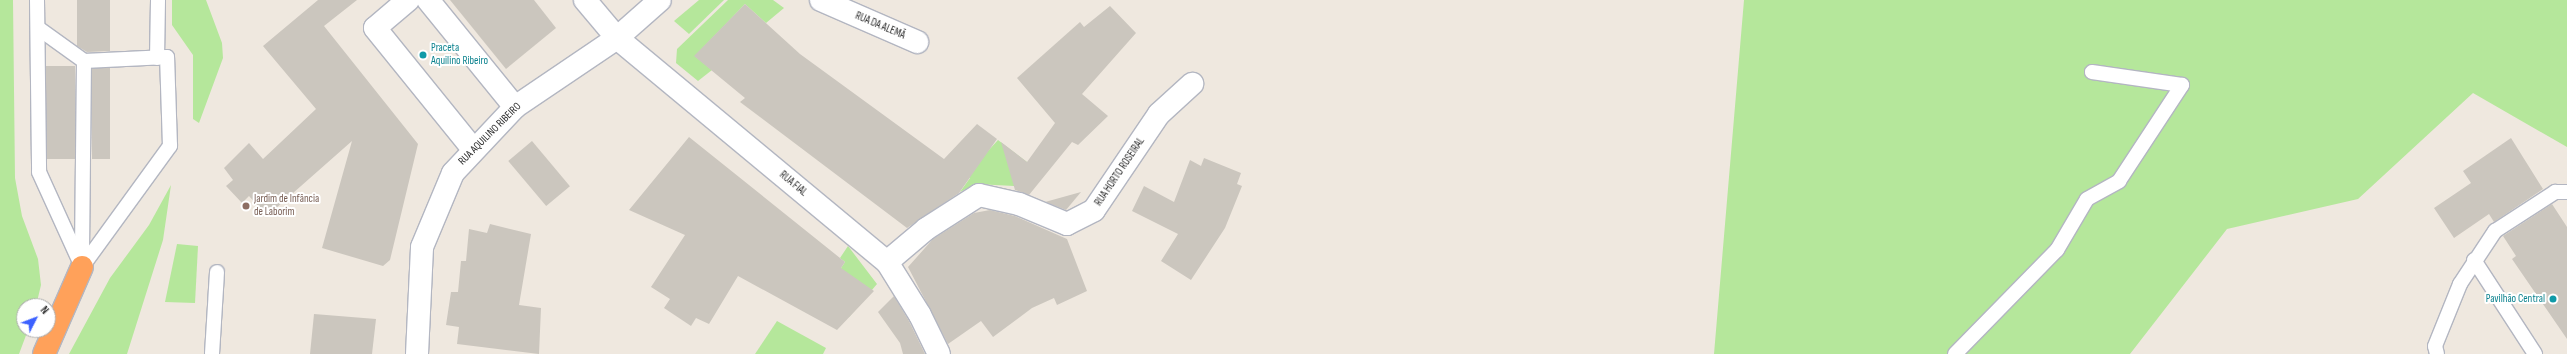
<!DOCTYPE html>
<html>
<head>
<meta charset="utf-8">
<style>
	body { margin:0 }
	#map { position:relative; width:2567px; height:354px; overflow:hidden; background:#efe8df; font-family:"Sofia Sans Condensed",sans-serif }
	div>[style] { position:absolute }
	.green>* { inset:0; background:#b5e79b }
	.building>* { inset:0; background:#cbc6be; transform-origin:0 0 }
	.roads { filter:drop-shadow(1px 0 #b3b6c1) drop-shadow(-1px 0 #b3b6c1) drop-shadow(0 1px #b3b6c1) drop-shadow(0 -1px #b3b6c1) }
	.service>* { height:14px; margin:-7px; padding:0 7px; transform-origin:7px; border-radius:7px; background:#fff }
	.minor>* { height:22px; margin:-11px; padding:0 11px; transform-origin:11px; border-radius:11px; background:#fff }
	.motorway>* { height:22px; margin:-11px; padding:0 11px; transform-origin:11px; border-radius:11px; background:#ffa15a }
	.dots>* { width:11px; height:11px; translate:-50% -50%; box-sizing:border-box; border:2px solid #fff; border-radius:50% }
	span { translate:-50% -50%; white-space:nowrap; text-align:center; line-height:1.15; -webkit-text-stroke:4px #fff; paint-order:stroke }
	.street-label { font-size:11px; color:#2d2d2d }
	.culture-label { font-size:11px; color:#0d838f }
	.left { translate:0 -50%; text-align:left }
	.right { translate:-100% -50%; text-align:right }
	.education-label { font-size:11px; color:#785e54 }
	.north { position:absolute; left:16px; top:298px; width:40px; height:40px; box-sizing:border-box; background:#fff; border:1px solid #ababab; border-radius:50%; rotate:48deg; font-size:11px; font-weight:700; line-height:16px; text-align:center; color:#2d2d2d }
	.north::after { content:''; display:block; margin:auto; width:14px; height:18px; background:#3c61ff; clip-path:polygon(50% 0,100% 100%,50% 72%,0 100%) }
</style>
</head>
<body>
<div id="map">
	<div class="green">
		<div style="clip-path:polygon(0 0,13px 0,15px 178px,22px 216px,38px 259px,41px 285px,36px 306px,24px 306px,24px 330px,28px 330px,19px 354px,0 354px)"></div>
		<div style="clip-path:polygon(172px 0,206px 0,222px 43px,223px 58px,199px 123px,193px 119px,193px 55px,172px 25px)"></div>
		<div style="clip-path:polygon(699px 0,724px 0,689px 34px,674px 21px)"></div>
		<div style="clip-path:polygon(728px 0,773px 0,784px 8px,766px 23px,745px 4px,695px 56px,712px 70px,698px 81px,676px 63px,677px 49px)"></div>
		<div style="clip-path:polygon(1744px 0,2567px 0,2567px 147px,2473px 93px,2358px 199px,2227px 229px,2130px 354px,1714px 354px)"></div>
		<div style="clip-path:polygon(998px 140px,1027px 162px,1014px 186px,976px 184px,960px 192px,970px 178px,966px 175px)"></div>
		<div style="clip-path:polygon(171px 185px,163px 240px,127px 354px,69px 354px,110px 278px,149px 225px)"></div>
		<div style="clip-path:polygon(177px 244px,198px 246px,195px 303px,165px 302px)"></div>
		<div style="clip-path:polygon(848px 246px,877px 284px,849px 317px,841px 268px,845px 262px,840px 258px)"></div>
		<div style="clip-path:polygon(777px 321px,826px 348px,823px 354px,755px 354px)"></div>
	</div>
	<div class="building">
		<div style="clip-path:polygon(77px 0,110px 0,110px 51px,87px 52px,77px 46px)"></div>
		<div style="clip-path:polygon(318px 0,357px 0,324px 26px,418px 144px,390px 260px,383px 266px,322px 248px,352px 141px,267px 216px,249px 196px,242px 203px,226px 186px,233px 180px,224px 168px,249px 143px,263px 159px,316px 109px,263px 46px)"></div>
		<div style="clip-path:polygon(450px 0,534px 0,556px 28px,506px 69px)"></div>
		<div style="clip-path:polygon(745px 4px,800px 54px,944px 159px,977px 124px,997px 139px,959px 193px,907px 228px,740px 102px,745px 98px,694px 56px)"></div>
		<div style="clip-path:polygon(1110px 6px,1136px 33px,1082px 94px,1108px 116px,1078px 145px,1072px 142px,1029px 195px,1015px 190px,1001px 142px,1027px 162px,1055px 123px,1017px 78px,1080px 22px,1084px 27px)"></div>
		<div style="left:46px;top:66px;width:29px;height:93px"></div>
		<div style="left:110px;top:68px;width:91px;height:18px;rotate:90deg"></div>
		<div style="clip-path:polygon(689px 137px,845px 262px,841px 268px,874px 291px,837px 330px,738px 276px,709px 324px,696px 318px,691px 326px,664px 308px,670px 299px,651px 287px,685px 235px,629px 210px)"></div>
		<div style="clip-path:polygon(2511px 138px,2543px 189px,2494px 222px,2489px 214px,2454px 238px,2434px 208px,2471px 183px,2463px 171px)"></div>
		<div style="left:532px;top:141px;width:59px;height:31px;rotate:50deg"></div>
		<div style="clip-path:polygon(1204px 158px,1241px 173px,1237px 184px,1242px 186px,1225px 228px,1191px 280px,1161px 261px,1178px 234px,1132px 211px,1144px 186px,1174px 202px,1190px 160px,1201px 166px)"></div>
		<div style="clip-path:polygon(1081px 192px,1066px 210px,1045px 202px)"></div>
		<div style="clip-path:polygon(2552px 204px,2567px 227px,2567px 339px,2512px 259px,2516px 256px,2503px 236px)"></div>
		<div style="clip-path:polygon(990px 210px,1015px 216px,1067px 239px,1087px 291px,1057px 305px,1054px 298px,1032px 308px,993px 337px,981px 321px,948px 344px,908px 267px,933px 239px,974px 213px)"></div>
		<div style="clip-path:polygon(490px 224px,531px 234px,519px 305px,541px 308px,539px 354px,457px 344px,459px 327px,446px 325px,451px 292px,458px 292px,461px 261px,466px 261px,469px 229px,487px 233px)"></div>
		<div style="clip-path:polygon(894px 296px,909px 321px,925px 354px,903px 354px,900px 343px,878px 312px)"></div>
		<div style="clip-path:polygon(314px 314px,376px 319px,372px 354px,310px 354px)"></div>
	</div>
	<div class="roads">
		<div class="service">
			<div style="left:37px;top:0;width:172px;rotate:89.3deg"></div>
			<div style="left:39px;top:172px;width:104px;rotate:65.6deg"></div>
			<div style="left:38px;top:28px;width:57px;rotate:35.7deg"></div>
			<div style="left:84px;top:61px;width:204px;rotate:90.6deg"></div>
			<div style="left:157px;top:58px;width:58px;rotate:-89deg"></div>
			<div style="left:2474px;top:260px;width:112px;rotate:57deg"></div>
			<div style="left:82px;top:267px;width:150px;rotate:-54deg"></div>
			<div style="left:170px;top:146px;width:89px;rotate:-91.9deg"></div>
			<div style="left:167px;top:57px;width:83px;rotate:177.2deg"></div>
			<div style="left:212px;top:354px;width:82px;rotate:-86.5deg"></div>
			<div style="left:1955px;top:354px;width:146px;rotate:-45.6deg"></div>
			<div style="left:2057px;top:250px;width:59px;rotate:-59.5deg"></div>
			<div style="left:2087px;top:199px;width:37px;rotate:-29deg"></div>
			<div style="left:2119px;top:181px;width:115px;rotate:-56.7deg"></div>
			<div style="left:2182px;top:85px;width:91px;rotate:-171.8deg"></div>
			<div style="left:2437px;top:354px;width:8px;rotate:-104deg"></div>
			<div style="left:2435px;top:346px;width:67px;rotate:-68deg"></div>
			<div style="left:2460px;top:284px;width:64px;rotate:-56.6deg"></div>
			<div style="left:2495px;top:231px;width:72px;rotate:-33deg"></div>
			<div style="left:2555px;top:192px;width:12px"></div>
		</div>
		<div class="minor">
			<div style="left:408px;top:0;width:43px;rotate:139.7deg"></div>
			<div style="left:375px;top:28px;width:156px;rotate:51deg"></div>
			<div style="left:428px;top:0;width:138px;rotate:50.9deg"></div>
			<div style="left:585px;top:0;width:50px;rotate:49.9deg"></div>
			<div style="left:617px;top:38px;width:351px;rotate:39.7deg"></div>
			<div style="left:887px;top:262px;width:62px;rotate:58.1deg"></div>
			<div style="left:920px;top:315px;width:43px;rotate:64deg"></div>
			<div style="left:821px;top:0;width:105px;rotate:23.6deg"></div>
			<div style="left:887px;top:262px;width:51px;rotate:-40.2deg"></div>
			<div style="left:926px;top:229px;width:63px;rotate:-32.7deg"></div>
			<div style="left:979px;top:195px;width:41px;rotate:12.7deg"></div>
			<div style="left:1019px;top:204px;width:52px;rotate:22.6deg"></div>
			<div style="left:1067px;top:224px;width:30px;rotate:-27deg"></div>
			<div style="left:1094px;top:210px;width:116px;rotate:-55.9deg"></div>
			<div style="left:1159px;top:114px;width:45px;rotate:-42.3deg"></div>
			<div style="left:417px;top:354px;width:107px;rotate:-87.3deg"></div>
			<div style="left:422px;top:247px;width:80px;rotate:-67.3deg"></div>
			<div style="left:453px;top:173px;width:91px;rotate:-46.8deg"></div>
			<div style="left:515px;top:107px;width:123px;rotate:-34.1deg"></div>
			<div style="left:617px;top:38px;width:57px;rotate:-41.5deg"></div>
		</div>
		<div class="motorway">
			<div style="left:44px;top:354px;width:95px;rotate:-66.4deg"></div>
		</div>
	</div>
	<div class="dots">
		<div style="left:423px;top:55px;background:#0f9aa8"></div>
		<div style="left:246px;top:206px;background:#8d6e63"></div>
		<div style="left:2553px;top:299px;background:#0f9aa8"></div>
	</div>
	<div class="street-label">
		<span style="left:880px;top:26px;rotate:23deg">RUA DA ALEMÃ</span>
		<span style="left:490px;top:134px;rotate:-45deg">RUA AQUILINO RIBEIRO</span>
		<span style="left:1120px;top:172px;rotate:-56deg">RUA HORTO ROSEIRAL</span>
		<span style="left:793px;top:184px;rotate:40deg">RUA FIAL</span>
	</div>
	<div class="culture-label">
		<span class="left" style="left:431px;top:55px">Praceta<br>Aquilino Ribeiro</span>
		<span class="right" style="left:2545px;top:299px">Pavilhão Central</span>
	</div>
	<div class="education-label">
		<span class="left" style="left:254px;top:206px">Jardim de Infância<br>de Laborim</span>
	</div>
	<div class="north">N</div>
</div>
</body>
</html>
